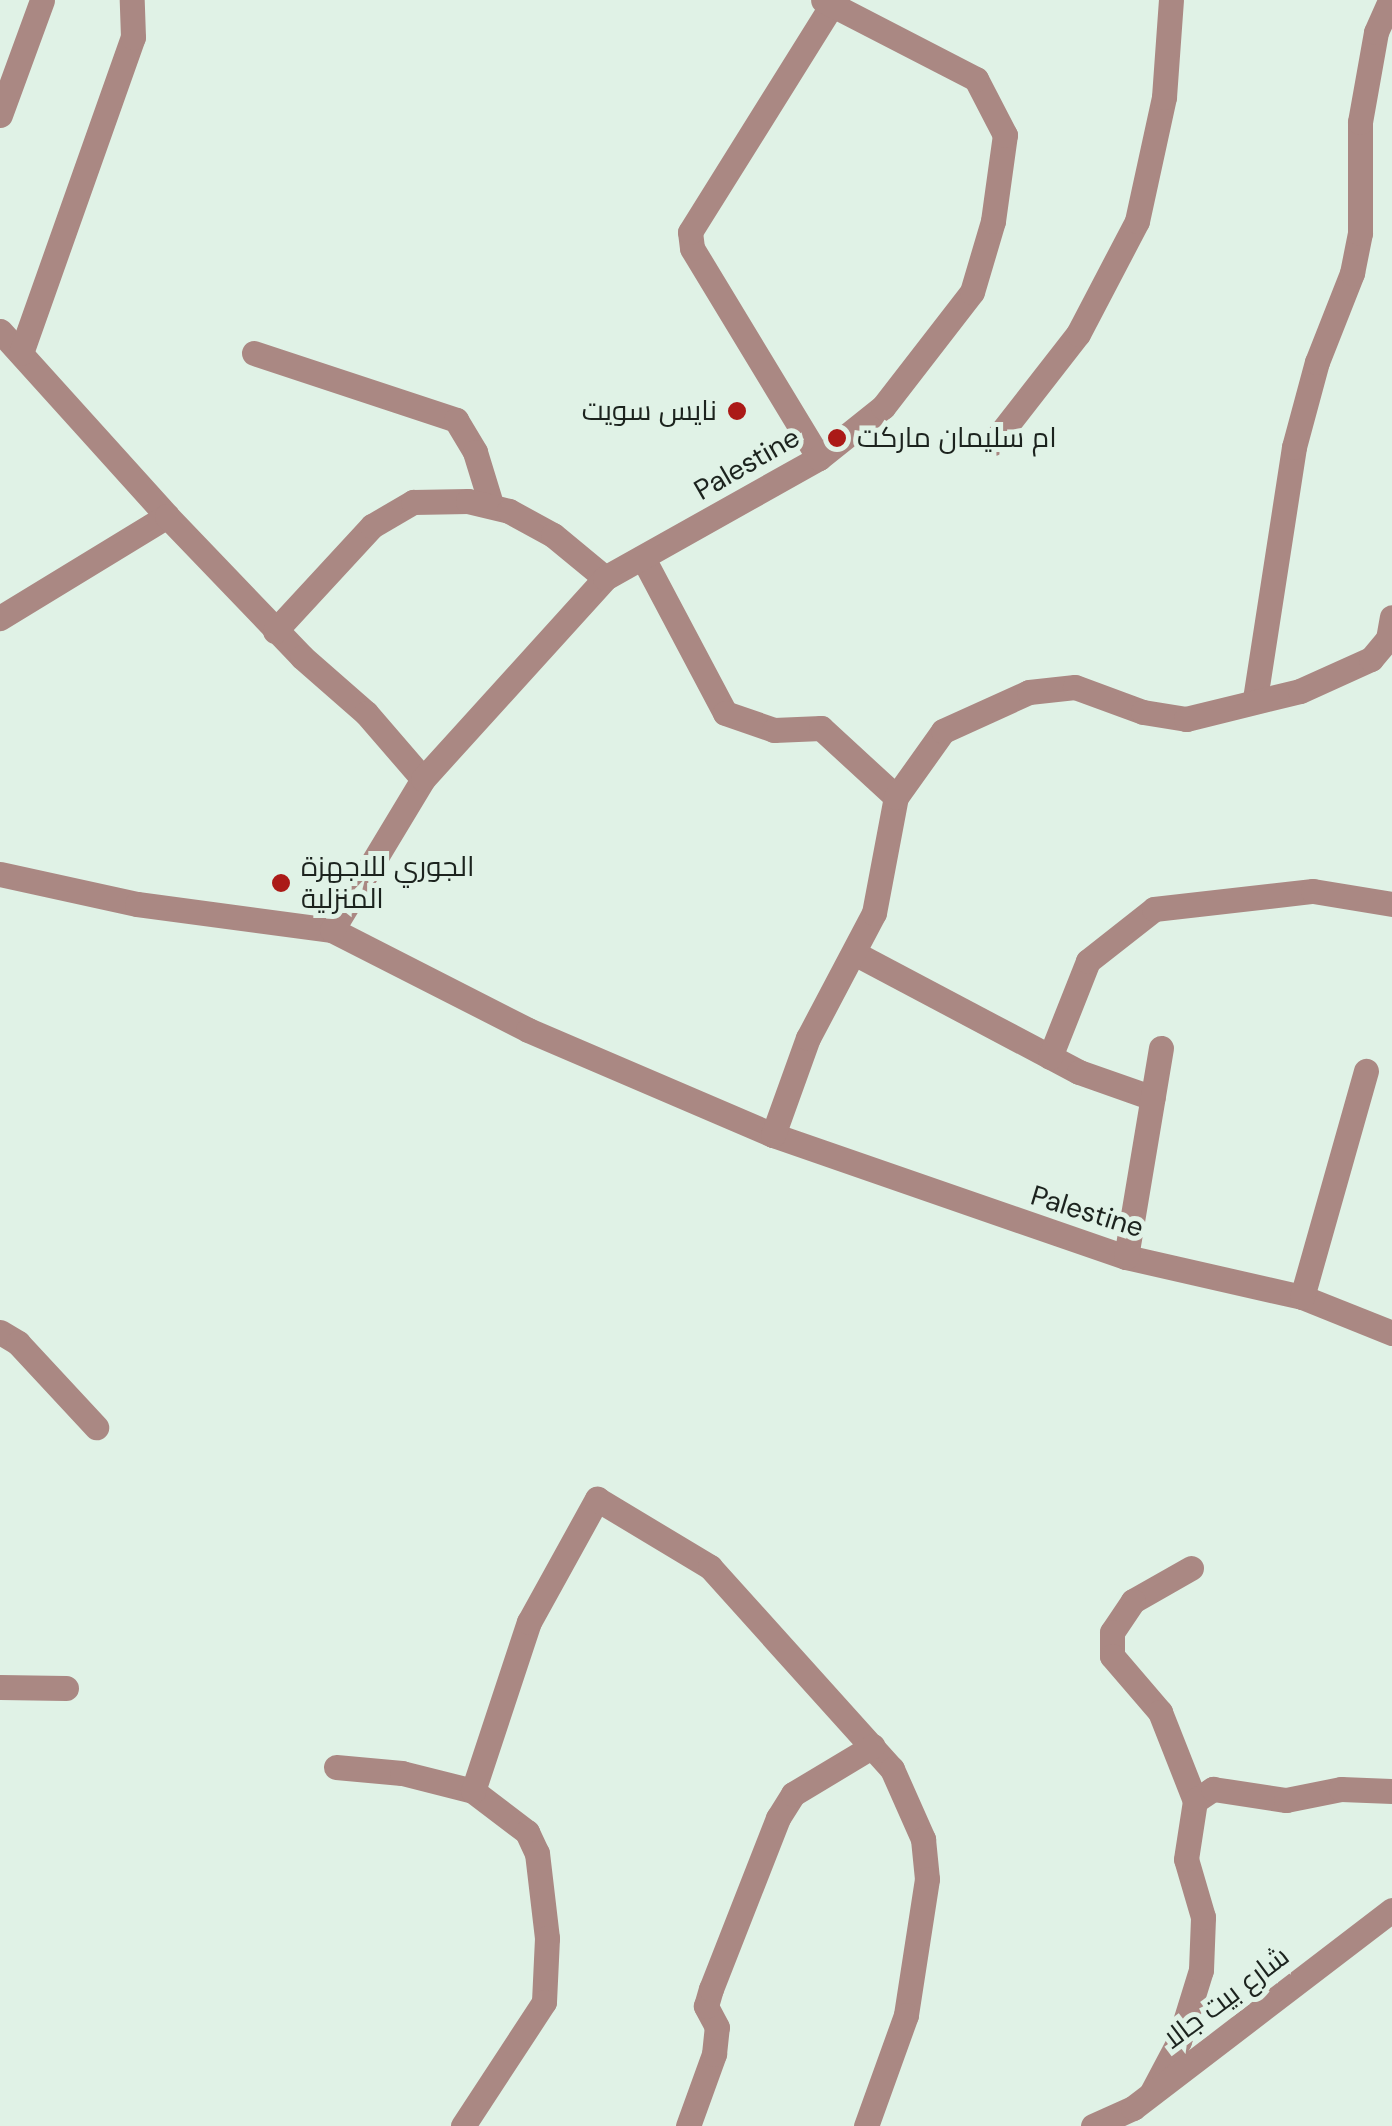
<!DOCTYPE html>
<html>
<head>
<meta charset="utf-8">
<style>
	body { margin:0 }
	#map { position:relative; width:1392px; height:2126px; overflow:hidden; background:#e0f2e6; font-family:"DM Sans",Cairo,sans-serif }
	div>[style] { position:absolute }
	.minor>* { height:25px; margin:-12.5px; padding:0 12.5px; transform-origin:12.5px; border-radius:12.5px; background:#aa8883 }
	.dots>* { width:28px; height:28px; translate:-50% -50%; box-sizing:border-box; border:5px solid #e0f2e6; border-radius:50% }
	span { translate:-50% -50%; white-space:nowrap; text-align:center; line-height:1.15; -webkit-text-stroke:10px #e0f2e6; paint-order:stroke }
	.poi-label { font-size:28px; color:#1c231e }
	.right { translate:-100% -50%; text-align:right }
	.left { translate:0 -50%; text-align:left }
	.street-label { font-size:28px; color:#1c231e }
</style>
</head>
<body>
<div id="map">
	<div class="minor">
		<div style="left:0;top:115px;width:122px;rotate:-69.9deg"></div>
		<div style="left:0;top:331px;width:249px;rotate:47.9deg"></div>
		<div style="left:167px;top:516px;width:196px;rotate:148.6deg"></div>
		<div style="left:21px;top:353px;width:335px;rotate:-70.5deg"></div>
		<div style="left:133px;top:37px;width:37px;rotate:-92deg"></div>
		<div style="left:254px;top:353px;width:213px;rotate:18.3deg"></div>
		<div style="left:456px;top:420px;width:37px;rotate:59deg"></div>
		<div style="left:475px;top:452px;width:54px;rotate:72.9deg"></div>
		<div style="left:993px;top:443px;width:138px;rotate:-52.1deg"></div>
		<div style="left:1078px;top:334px;width:127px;rotate:-62.4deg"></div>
		<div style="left:1137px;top:221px;width:127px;rotate:-77.7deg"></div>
		<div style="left:1164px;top:97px;width:97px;rotate:-85.9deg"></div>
		<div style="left:819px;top:458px;width:245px;rotate:-121.2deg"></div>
		<div style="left:692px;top:248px;width:16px;rotate:-97deg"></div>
		<div style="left:690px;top:232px;width:268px;rotate:-58deg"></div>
		<div style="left:167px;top:516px;width:195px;rotate:46.2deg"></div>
		<div style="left:302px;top:657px;width:85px;rotate:41.2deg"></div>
		<div style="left:366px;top:713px;width:87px;rotate:49.2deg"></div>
		<div style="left:643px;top:558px;width:175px;rotate:62.1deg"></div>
		<div style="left:725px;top:713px;width:52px;rotate:19.1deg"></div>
		<div style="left:774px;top:730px;width:47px;rotate:-2.4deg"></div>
		<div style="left:821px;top:728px;width:102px;rotate:42.6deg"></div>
		<div style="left:275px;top:631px;width:143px;rotate:-47.3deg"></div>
		<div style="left:372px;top:526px;width:48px;rotate:-30.3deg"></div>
		<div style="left:413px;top:502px;width:55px;rotate:-1deg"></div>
		<div style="left:468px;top:501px;width:42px;rotate:13.7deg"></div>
		<div style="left:509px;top:511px;width:50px;rotate:28.6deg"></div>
		<div style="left:553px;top:535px;width:67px;rotate:39.6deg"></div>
		<div style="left:1255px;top:699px;width:255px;rotate:-81.2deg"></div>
		<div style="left:1294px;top:447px;width:88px;rotate:-74.9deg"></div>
		<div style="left:1317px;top:362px;width:96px;rotate:-68.5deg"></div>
		<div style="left:1352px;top:273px;width:41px;rotate:-78.7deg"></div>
		<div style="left:1360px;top:233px;width:111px;rotate:-90deg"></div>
		<div style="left:1360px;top:122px;width:91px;rotate:-79.9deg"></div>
		<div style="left:1376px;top:32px;width:35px;rotate:-66deg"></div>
		<div style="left:0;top:874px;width:140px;rotate:12.4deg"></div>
		<div style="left:137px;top:904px;width:197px;rotate:7.6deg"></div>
		<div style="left:332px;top:930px;width:220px;rotate:27deg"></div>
		<div style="left:528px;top:1030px;width:267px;rotate:23.2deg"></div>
		<div style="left:773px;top:1135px;width:373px;rotate:19.1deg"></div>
		<div style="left:1126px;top:1257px;width:180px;rotate:12.8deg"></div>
		<div style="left:1302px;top:1297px;width:97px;rotate:21.8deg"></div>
		<div style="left:332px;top:930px;width:176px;rotate:-58.9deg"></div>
		<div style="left:423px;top:779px;width:271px;rotate:-47.8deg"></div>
		<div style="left:605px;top:578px;width:245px;rotate:-29.3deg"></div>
		<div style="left:819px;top:458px;width:82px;rotate:-38.6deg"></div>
		<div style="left:883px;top:407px;width:145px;rotate:-52.3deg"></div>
		<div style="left:972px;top:292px;width:74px;rotate:-73.5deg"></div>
		<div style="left:993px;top:221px;width:87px;rotate:-82.1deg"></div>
		<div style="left:1005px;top:135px;width:63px;rotate:-117.4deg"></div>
		<div style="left:976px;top:79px;width:172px;rotate:-152.7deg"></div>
		<div style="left:856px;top:954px;width:252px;rotate:27.9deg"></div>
		<div style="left:1079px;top:1072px;width:78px;rotate:19.4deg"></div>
		<div style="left:1050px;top:1057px;width:103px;rotate:-68.4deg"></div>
		<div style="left:1088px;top:961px;width:84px;rotate:-38.2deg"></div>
		<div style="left:1154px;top:909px;width:160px;rotate:-6.5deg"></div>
		<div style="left:1313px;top:891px;width:80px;rotate:9.3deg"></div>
		<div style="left:773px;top:1135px;width:103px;rotate:-70.2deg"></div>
		<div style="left:808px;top:1038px;width:141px;rotate:-62.2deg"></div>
		<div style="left:874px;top:913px;width:118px;rotate:-79.3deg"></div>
		<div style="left:896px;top:797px;width:81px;rotate:-54.5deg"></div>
		<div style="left:943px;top:731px;width:94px;rotate:-24.4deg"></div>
		<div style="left:1029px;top:692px;width:46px;rotate:-6.2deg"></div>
		<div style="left:1075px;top:687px;width:72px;rotate:20.2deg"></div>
		<div style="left:1143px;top:712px;width:44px;rotate:9.2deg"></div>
		<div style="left:1186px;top:719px;width:117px;rotate:-13.8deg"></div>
		<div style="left:1300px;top:691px;width:78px;rotate:-24.3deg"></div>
		<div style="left:1371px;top:659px;width:26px;rotate:-50deg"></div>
		<div style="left:1388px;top:639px;width:22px;rotate:-80deg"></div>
		<div style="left:1126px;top:1257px;width:212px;rotate:-80.5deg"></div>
		<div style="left:1302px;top:1297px;width:235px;rotate:-74.2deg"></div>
		<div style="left:0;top:1332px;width:21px;rotate:31deg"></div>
		<div style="left:18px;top:1343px;width:115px;rotate:47.1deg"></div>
		<div style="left:1191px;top:1568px;width:67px;rotate:150.4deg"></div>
		<div style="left:1133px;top:1601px;width:37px;rotate:124deg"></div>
		<div style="left:1112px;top:1632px;width:24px;rotate:90deg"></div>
		<div style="left:1112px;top:1656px;width:74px;rotate:49.4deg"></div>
		<div style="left:1160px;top:1712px;width:96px;rotate:68.5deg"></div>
		<div style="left:0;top:1687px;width:66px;rotate:0.9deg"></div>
		<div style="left:336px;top:1767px;width:66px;rotate:5.2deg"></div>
		<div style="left:402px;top:1773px;width:73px;rotate:14.2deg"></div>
		<div style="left:473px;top:1791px;width:68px;rotate:37.2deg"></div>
		<div style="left:527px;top:1832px;width:23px;rotate:65deg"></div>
		<div style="left:537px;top:1853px;width:86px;rotate:83.3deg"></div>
		<div style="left:547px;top:1938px;width:64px;rotate:92.7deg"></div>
		<div style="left:544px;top:2002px;width:148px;rotate:123.2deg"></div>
		<div style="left:473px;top:1791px;width:178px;rotate:-71.7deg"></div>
		<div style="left:529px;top:1622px;width:141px;rotate:-61.1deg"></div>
		<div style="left:597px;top:1499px;width:132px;rotate:31deg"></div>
		<div style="left:710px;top:1567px;width:272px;rotate:48deg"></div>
		<div style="left:892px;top:1769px;width:77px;rotate:66.1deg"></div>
		<div style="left:923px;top:1839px;width:40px;rotate:84.3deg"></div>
		<div style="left:927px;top:1879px;width:138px;rotate:98.8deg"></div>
		<div style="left:906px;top:2015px;width:118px;rotate:109.8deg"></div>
		<div style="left:1152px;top:2092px;width:58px;rotate:-62.1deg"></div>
		<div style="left:1179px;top:2041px;width:74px;rotate:-72.8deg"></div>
		<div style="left:1201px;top:1970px;width:53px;rotate:-87.8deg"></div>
		<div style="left:1203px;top:1917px;width:60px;rotate:-106.3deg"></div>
		<div style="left:1186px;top:1859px;width:59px;rotate:-81.2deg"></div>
		<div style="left:1195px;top:1801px;width:22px;rotate:-34deg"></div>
		<div style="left:1213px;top:1789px;width:74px;rotate:8.6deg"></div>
		<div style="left:1286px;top:1800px;width:56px;rotate:-11.3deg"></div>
		<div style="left:1341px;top:1789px;width:51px;rotate:2.2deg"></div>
		<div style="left:688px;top:2126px;width:77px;rotate:-70.1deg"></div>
		<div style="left:714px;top:2054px;width:27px;rotate:-84deg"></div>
		<div style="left:717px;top:2027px;width:24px;rotate:-118deg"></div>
		<div style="left:706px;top:2006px;width:18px;rotate:-74deg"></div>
		<div style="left:711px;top:1989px;width:184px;rotate:-68.6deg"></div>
		<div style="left:778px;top:1818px;width:28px;rotate:-58deg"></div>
		<div style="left:793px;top:1794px;width:93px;rotate:-31deg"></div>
		<div style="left:1093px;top:2126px;width:44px;rotate:-24.2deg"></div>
		<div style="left:1133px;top:2108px;width:326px;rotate:-37.4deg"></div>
	</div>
	<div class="dots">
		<div style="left:737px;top:411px;background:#ab1a17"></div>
		<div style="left:837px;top:438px;background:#ab1a17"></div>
		<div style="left:281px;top:883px;background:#ab1a17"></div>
	</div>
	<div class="poi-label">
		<span class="right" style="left:717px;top:411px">نايس سويت</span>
		<span class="left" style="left:857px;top:438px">ام سليمان ماركت</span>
		<span class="left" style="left:301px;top:883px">الجوري للاجهزة<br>المنزلية</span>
	</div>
	<div class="street-label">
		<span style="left:747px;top:464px;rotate:-30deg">Palestine</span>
		<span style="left:1087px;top:1212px;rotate:17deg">Palestine</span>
		<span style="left:1226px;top:1998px;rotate:-37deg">شارع بيت جالا</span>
	</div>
</div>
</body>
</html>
